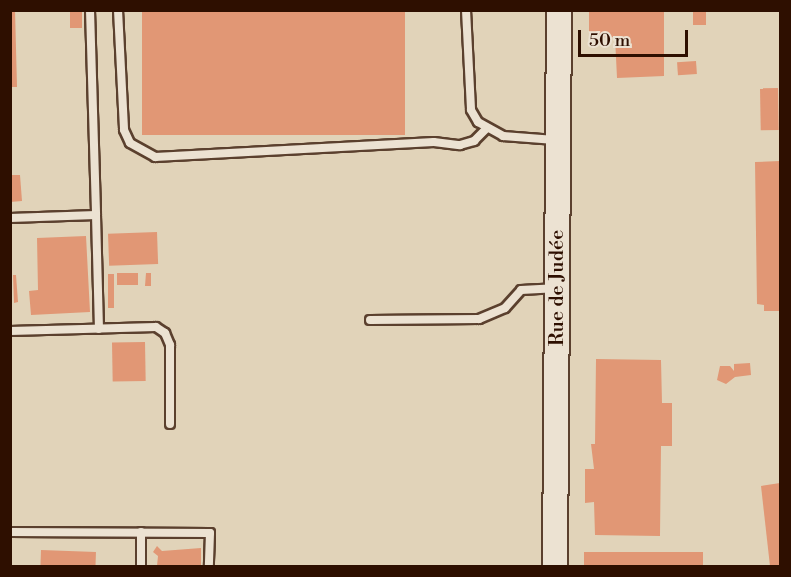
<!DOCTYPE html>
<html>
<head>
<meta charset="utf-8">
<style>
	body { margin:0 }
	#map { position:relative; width:791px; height:577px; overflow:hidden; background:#e1d3b9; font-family:"Libre Bodoni",serif }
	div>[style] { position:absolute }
	.building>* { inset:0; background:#e19775; transform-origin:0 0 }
	.roads { filter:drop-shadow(2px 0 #5b402e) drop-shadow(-2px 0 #5b402e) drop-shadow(0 2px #5b402e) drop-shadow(0 -2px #5b402e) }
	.service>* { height:8px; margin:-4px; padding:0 4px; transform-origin:4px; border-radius:4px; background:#ece2d2 }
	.secondary>* { height:24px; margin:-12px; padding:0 12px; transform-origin:12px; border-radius:12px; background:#ece2d2 }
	span { translate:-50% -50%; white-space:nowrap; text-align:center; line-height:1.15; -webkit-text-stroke:4.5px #ece2d2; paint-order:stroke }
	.street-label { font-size:20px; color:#2e0f00 }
	.frame { position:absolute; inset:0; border:12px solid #2e0f00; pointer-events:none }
	.scale { position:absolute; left:578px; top:30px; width:110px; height:27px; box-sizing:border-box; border:3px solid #2e0f00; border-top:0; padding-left:8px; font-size:18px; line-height:21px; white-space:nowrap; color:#2e0f00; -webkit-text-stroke:4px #ece2d2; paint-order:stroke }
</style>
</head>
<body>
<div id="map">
	<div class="building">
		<div style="clip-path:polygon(10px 10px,15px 10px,17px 87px,10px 87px)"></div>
		<div style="left:70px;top:10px;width:12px;height:18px"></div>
		<div style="left:142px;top:10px;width:263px;height:125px"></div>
		<div style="clip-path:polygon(589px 10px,664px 10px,664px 76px,617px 78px,615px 37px,589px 38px)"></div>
		<div style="left:693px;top:10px;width:13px;height:15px"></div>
		<div style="left:696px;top:61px;width:13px;height:19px;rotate:86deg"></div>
		<div style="left:778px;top:88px;width:42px;height:18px;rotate:89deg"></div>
		<div style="clip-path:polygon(780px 161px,780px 311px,764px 311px,764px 305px,757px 304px,755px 162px)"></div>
		<div style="clip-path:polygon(10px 175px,20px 175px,22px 201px,10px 202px)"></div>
		<div style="left:157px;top:232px;width:32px;height:49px;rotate:88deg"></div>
		<div style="clip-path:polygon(86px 236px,90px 312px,31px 315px,29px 291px,38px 290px,37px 238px)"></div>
		<div style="left:138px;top:273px;width:12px;height:21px;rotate:90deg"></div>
		<div style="clip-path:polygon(146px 273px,151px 273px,151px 286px,145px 286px)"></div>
		<div style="left:108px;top:274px;width:6px;height:34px"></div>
		<div style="clip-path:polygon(13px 275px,16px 275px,18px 302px,14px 303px)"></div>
		<div style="left:145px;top:342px;width:39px;height:33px;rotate:89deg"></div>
		<div style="clip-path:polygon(596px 359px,661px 360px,662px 403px,672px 403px,672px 446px,661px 446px,660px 536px,595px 535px,594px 502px,585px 503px,585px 469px,594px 469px,591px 444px,595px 444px)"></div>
		<div style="clip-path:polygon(750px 363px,751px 375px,735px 377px,726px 384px,717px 380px,720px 366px,730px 366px,734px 371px,734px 364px)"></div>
		<div style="clip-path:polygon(780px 483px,780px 566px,770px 566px,761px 486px)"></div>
		<div style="clip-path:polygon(157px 546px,162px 551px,201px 548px,201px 566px,157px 566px,158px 556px,153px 552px)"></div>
		<div style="left:41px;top:550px;width:55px;height:16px;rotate:2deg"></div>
		<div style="left:584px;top:552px;width:119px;height:14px"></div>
	</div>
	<div class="roads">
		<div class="service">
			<div style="left:90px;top:10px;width:205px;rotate:88.3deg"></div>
			<div style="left:118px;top:10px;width:120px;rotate:87.1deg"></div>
			<div style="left:124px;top:130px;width:14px;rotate:65deg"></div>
			<div style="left:130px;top:143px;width:29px;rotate:29deg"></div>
			<div style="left:155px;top:157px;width:279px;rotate:-3.1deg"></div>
			<div style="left:434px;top:142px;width:26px;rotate:7deg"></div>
			<div style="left:460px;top:145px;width:15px;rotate:-16deg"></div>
			<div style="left:474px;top:141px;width:17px;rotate:-45deg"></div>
			<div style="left:466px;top:10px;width:100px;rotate:87.1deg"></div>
			<div style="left:471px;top:110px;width:14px;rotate:60deg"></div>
			<div style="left:478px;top:122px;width:29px;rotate:29deg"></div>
			<div style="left:503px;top:136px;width:52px;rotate:4.4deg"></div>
			<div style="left:10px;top:218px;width:86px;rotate:-2deg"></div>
			<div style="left:96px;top:215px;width:114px;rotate:88.5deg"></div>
			<div style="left:370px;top:320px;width:109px;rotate:-0.5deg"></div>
			<div style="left:479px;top:319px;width:28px;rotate:-23deg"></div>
			<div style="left:505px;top:308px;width:24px;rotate:-48deg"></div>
			<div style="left:521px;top:290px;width:33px;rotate:-3deg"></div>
			<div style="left:10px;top:331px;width:146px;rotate:-1.6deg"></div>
			<div style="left:156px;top:327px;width:11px;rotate:34deg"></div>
			<div style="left:165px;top:333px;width:13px;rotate:67deg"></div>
			<div style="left:170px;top:345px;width:79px;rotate:90deg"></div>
			<div style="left:10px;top:532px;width:200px;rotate:0.3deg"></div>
			<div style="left:210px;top:533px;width:33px;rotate:92deg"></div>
			<div style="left:141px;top:566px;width:34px;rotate:-90deg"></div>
		</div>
		<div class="secondary">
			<div style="left:555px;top:566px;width:556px;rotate:-89.59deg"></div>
		</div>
	</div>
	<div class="street-label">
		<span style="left:557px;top:288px;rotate:-90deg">Rue de Judée</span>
	</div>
	<div class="frame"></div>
	<div class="scale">50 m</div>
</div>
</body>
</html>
